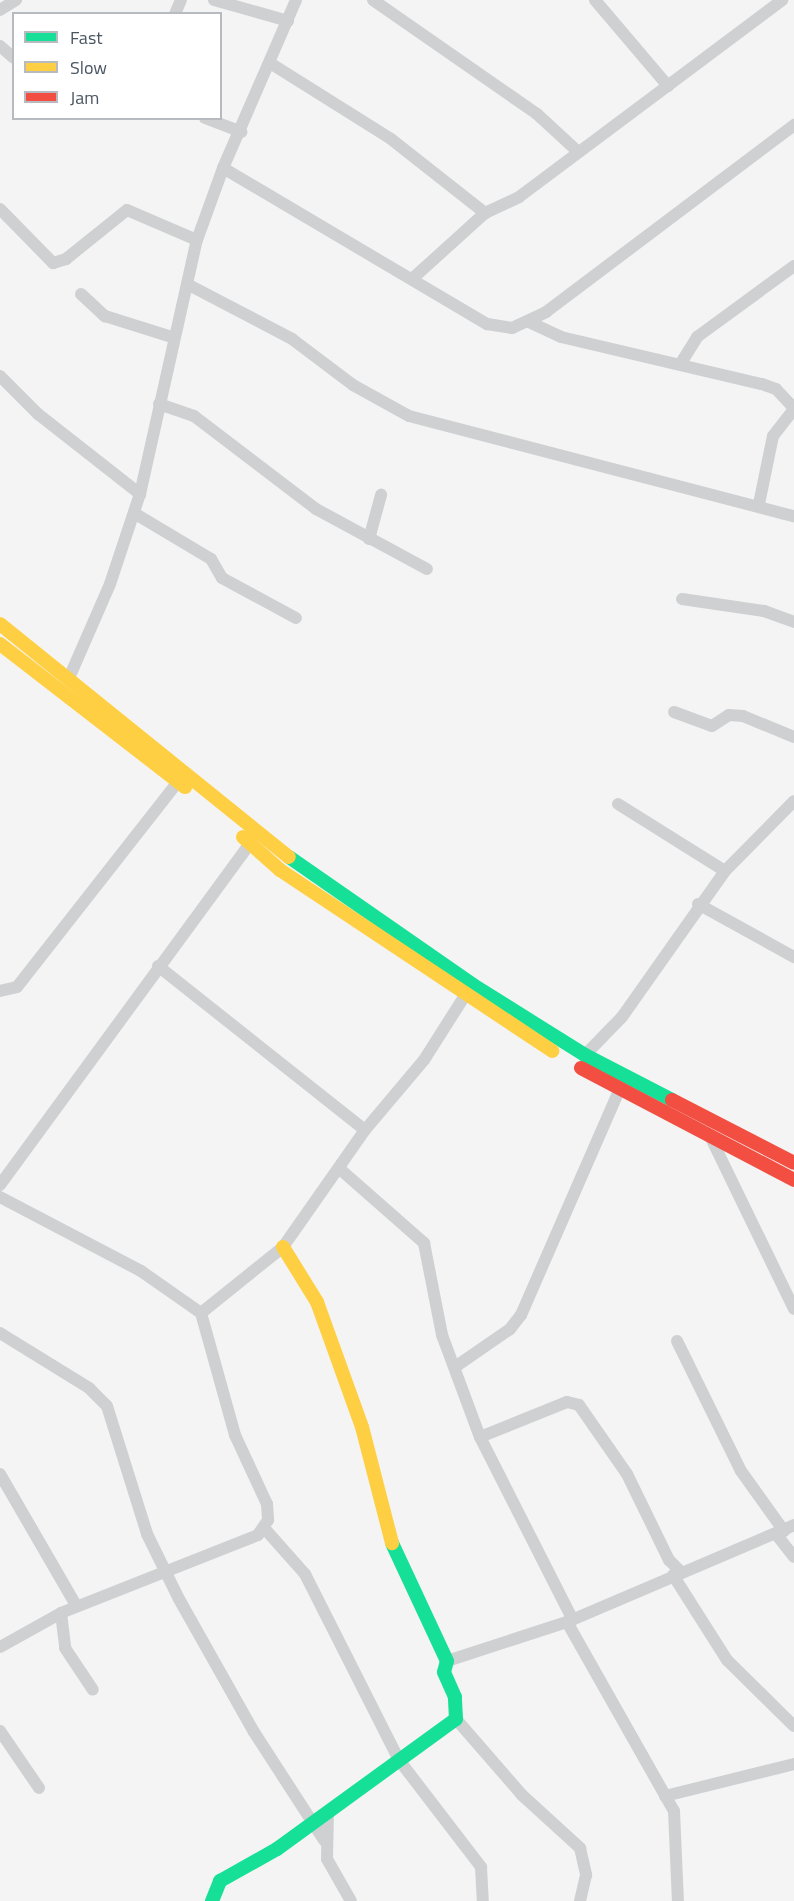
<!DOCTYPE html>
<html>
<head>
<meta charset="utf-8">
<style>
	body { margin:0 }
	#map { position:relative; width:794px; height:1901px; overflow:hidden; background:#f4f4f4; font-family:"Titillium Web",sans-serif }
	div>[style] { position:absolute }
	.street>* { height:12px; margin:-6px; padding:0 6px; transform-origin:6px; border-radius:6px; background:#ced0d2 }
	.fast>* { height:14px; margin:-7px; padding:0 7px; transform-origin:7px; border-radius:7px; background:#16e098 }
	.slow>* { height:14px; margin:-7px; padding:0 7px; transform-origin:7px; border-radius:7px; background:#ffcf43 }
	.jam>* { height:14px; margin:-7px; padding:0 7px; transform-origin:7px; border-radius:7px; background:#f24e42 }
	span { translate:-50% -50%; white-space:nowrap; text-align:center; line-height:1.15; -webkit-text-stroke:6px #fff; paint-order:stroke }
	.legend { position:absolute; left:12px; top:12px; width:210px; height:108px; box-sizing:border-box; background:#fff; border:2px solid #b7bbc0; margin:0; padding:8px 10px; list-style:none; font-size:18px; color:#4a5661 }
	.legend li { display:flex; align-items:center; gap:12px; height:30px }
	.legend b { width:30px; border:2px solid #b7bbc0 }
</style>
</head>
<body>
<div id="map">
	<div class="street">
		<div style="left:214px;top:0;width:77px;rotate:15.8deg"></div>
		<div style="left:373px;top:0;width:200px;rotate:34.8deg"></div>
		<div style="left:537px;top:114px;width:53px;rotate:42.7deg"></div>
		<div style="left:595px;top:0;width:113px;rotate:49.7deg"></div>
		<div style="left:0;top:10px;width:19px;rotate:-32deg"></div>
		<div style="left:175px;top:14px;width:15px;rotate:-67deg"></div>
		<div style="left:0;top:46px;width:18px;rotate:41deg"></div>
		<div style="left:270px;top:63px;width:143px;rotate:32.1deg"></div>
		<div style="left:391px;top:139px;width:120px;rotate:38.2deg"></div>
		<div style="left:205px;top:118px;width:39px;rotate:21deg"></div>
		<div style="left:223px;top:168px;width:307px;rotate:30.6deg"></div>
		<div style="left:487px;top:324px;width:25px;rotate:9deg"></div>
		<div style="left:512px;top:328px;width:38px;rotate:-25deg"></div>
		<div style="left:546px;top:312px;width:311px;rotate:-37deg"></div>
		<div style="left:0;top:209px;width:76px;rotate:45.5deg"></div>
		<div style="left:53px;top:263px;width:14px;rotate:-17deg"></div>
		<div style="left:66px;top:259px;width:78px;rotate:-38.8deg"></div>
		<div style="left:127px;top:210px;width:76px;rotate:23.2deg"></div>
		<div style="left:412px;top:279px;width:98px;rotate:-42.1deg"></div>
		<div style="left:485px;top:213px;width:38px;rotate:-25deg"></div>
		<div style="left:519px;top:197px;width:329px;rotate:-36.8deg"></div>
		<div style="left:187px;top:284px;width:119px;rotate:27.6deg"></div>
		<div style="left:292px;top:339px;width:76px;rotate:37deg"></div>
		<div style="left:353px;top:385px;width:64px;rotate:29deg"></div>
		<div style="left:409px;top:416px;width:398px;rotate:14.6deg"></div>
		<div style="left:81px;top:294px;width:33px;rotate:43deg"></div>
		<div style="left:105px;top:316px;width:70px;rotate:17.4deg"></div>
		<div style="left:529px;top:322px;width:35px;rotate:25deg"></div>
		<div style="left:561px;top:337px;width:206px;rotate:13.2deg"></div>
		<div style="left:762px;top:384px;width:15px;rotate:20deg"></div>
		<div style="left:776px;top:389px;width:26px;rotate:47deg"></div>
		<div style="left:681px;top:363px;width:31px;rotate:-58deg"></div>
		<div style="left:697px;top:337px;width:120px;rotate:-36.2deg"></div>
		<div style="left:0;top:376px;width:54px;rotate:45deg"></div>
		<div style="left:38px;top:414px;width:130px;rotate:38.1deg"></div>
		<div style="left:159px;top:404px;width:37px;rotate:19deg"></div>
		<div style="left:194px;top:416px;width:153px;rotate:37.3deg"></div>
		<div style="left:316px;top:509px;width:126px;rotate:28.4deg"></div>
		<div style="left:759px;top:504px;width:69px;rotate:-78.4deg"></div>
		<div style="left:773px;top:436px;width:34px;rotate:-52deg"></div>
		<div style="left:134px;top:513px;width:90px;rotate:30.9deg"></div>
		<div style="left:211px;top:559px;width:22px;rotate:60deg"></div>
		<div style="left:222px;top:578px;width:84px;rotate:28.4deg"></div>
		<div style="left:369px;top:539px;width:46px;rotate:-74.7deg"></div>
		<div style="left:682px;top:599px;width:83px;rotate:8.3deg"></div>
		<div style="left:764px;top:611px;width:32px;rotate:20deg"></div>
		<div style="left:69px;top:678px;width:103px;rotate:-66.4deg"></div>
		<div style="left:110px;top:584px;width:95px;rotate:-71.6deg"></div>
		<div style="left:140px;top:494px;width:260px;rotate:-77.4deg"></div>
		<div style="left:197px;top:240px;width:77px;rotate:-70.1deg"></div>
		<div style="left:223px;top:168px;width:183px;rotate:-66.5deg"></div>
		<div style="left:674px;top:712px;width:40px;rotate:20.2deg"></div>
		<div style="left:712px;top:726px;width:20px;rotate:-33deg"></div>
		<div style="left:729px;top:715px;width:14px;rotate:4deg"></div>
		<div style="left:743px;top:716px;width:55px;rotate:22.4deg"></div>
		<div style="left:618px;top:804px;width:126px;rotate:32.1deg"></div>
		<div style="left:698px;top:904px;width:110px;rotate:28.9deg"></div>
		<div style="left:158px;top:966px;width:264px;rotate:38.4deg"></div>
		<div style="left:0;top:991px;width:17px;rotate:-13deg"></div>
		<div style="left:17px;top:987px;width:261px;rotate:-51.9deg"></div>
		<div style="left:585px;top:1055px;width:53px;rotate:-45.8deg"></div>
		<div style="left:622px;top:1017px;width:179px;rotate:-54.8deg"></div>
		<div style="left:725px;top:871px;width:98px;rotate:-45.4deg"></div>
		<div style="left:710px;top:1136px;width:192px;rotate:64.1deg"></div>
		<div style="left:341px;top:1170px;width:111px;rotate:41.3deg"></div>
		<div style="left:424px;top:1243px;width:94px;rotate:78.9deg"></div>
		<div style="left:442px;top:1335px;width:109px;rotate:69.6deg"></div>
		<div style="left:480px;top:1437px;width:205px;rotate:63.1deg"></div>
		<div style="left:0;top:1185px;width:424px;rotate:-53.8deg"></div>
		<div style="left:0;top:1197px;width:159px;rotate:27.7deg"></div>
		<div style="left:141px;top:1271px;width:73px;rotate:35deg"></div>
		<div style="left:201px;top:1313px;width:127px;rotate:74.4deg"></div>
		<div style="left:235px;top:1435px;width:76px;rotate:65.1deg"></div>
		<div style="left:267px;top:1504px;width:16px;rotate:86deg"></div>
		<div style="left:268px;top:1520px;width:18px;rotate:124deg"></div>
		<div style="left:258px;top:1535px;width:212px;rotate:158.4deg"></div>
		<div style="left:61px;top:1613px;width:35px;rotate:83deg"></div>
		<div style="left:65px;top:1648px;width:50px;rotate:56.3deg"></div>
		<div style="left:201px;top:1313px;width:105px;rotate:-38.8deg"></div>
		<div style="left:283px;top:1247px;width:143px;rotate:-55deg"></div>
		<div style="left:365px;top:1130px;width:92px;rotate:-49.9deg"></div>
		<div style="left:424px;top:1060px;width:75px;rotate:-57.6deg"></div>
		<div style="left:0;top:1333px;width:105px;rotate:31.7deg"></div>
		<div style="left:89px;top:1388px;width:25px;rotate:45deg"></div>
		<div style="left:107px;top:1406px;width:134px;rotate:72.6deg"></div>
		<div style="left:147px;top:1534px;width:72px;rotate:63.8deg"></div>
		<div style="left:179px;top:1599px;width:153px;rotate:60.6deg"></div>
		<div style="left:254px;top:1732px;width:129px;rotate:57.1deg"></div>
		<div style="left:677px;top:1341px;width:145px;rotate:63.8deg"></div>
		<div style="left:741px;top:1471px;width:74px;rotate:54.4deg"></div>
		<div style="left:455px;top:1367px;width:67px;rotate:-34.6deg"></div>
		<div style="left:510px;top:1329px;width:18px;rotate:-52deg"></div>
		<div style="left:521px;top:1315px;width:244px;rotate:-66.4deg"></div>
		<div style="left:480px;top:1437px;width:94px;rotate:-21.9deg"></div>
		<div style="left:567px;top:1402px;width:12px;rotate:14deg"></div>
		<div style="left:579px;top:1405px;width:84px;rotate:55.2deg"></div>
		<div style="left:627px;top:1474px;width:96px;rotate:64deg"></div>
		<div style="left:669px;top:1560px;width:17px;rotate:45deg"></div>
		<div style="left:0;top:1474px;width:151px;rotate:59.9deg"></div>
		<div style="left:265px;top:1529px;width:60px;rotate:48.4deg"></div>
		<div style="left:305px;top:1574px;width:208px;rotate:63.2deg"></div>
		<div style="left:399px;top:1760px;width:135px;rotate:52.5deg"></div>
		<div style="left:481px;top:1867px;width:34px;rotate:87deg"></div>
		<div style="left:776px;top:1534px;width:29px;rotate:52deg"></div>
		<div style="left:673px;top:1575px;width:101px;rotate:57.6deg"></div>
		<div style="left:727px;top:1660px;width:94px;rotate:44.6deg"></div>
		<div style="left:567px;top:1622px;width:217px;rotate:60.5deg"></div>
		<div style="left:674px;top:1811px;width:90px;rotate:87.5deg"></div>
		<div style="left:0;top:1647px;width:70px;rotate:-29.1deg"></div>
		<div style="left:447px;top:1661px;width:126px;rotate:-18deg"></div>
		<div style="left:567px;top:1622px;width:247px;rotate:-23.1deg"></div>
		<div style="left:456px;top:1719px;width:101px;rotate:49deg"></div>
		<div style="left:522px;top:1795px;width:79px;rotate:42.4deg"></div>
		<div style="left:580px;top:1848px;width:28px;rotate:77deg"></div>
		<div style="left:586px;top:1875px;width:27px;rotate:103deg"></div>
		<div style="left:0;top:1731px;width:69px;rotate:55.6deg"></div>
		<div style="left:665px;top:1796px;width:133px;rotate:-13.9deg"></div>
		<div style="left:328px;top:1811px;width:48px;rotate:91.2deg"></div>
		<div style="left:327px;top:1859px;width:48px;rotate:60.3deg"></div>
	</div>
	<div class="fast">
		<div style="left:289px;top:857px;width:224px;rotate:34.8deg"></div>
		<div style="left:473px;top:985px;width:132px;rotate:32deg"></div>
		<div style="left:585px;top:1055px;width:98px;rotate:27.3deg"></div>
		<div style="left:212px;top:1901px;width:22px;rotate:-68deg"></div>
		<div style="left:220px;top:1881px;width:65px;rotate:-29.3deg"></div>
		<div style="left:277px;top:1849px;width:221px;rotate:-36deg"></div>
		<div style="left:456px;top:1719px;width:22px;rotate:-93deg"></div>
		<div style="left:455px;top:1697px;width:27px;rotate:-114deg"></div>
		<div style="left:444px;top:1672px;width:11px;rotate:-75deg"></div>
		<div style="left:447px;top:1661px;width:130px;rotate:-115deg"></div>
	</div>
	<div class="slow">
		<div style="left:0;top:624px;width:371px;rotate:38.9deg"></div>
		<div style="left:0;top:644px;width:234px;rotate:37.7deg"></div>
		<div style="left:243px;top:837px;width:50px;rotate:41.7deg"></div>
		<div style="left:280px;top:870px;width:327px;rotate:33.6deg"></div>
		<div style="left:283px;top:1247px;width:65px;rotate:58.3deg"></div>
		<div style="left:317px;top:1302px;width:133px;rotate:70.2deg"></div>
		<div style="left:362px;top:1427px;width:120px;rotate:75.5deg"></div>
	</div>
	<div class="jam">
		<div style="left:581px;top:1068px;width:241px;rotate:27.7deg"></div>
		<div style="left:672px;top:1100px;width:137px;rotate:27.3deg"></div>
	</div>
	<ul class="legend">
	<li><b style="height:8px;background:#16e098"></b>Fast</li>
	<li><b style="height:8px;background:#ffcf43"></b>Slow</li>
	<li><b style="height:8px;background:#f24e42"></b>Jam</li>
	</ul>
</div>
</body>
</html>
